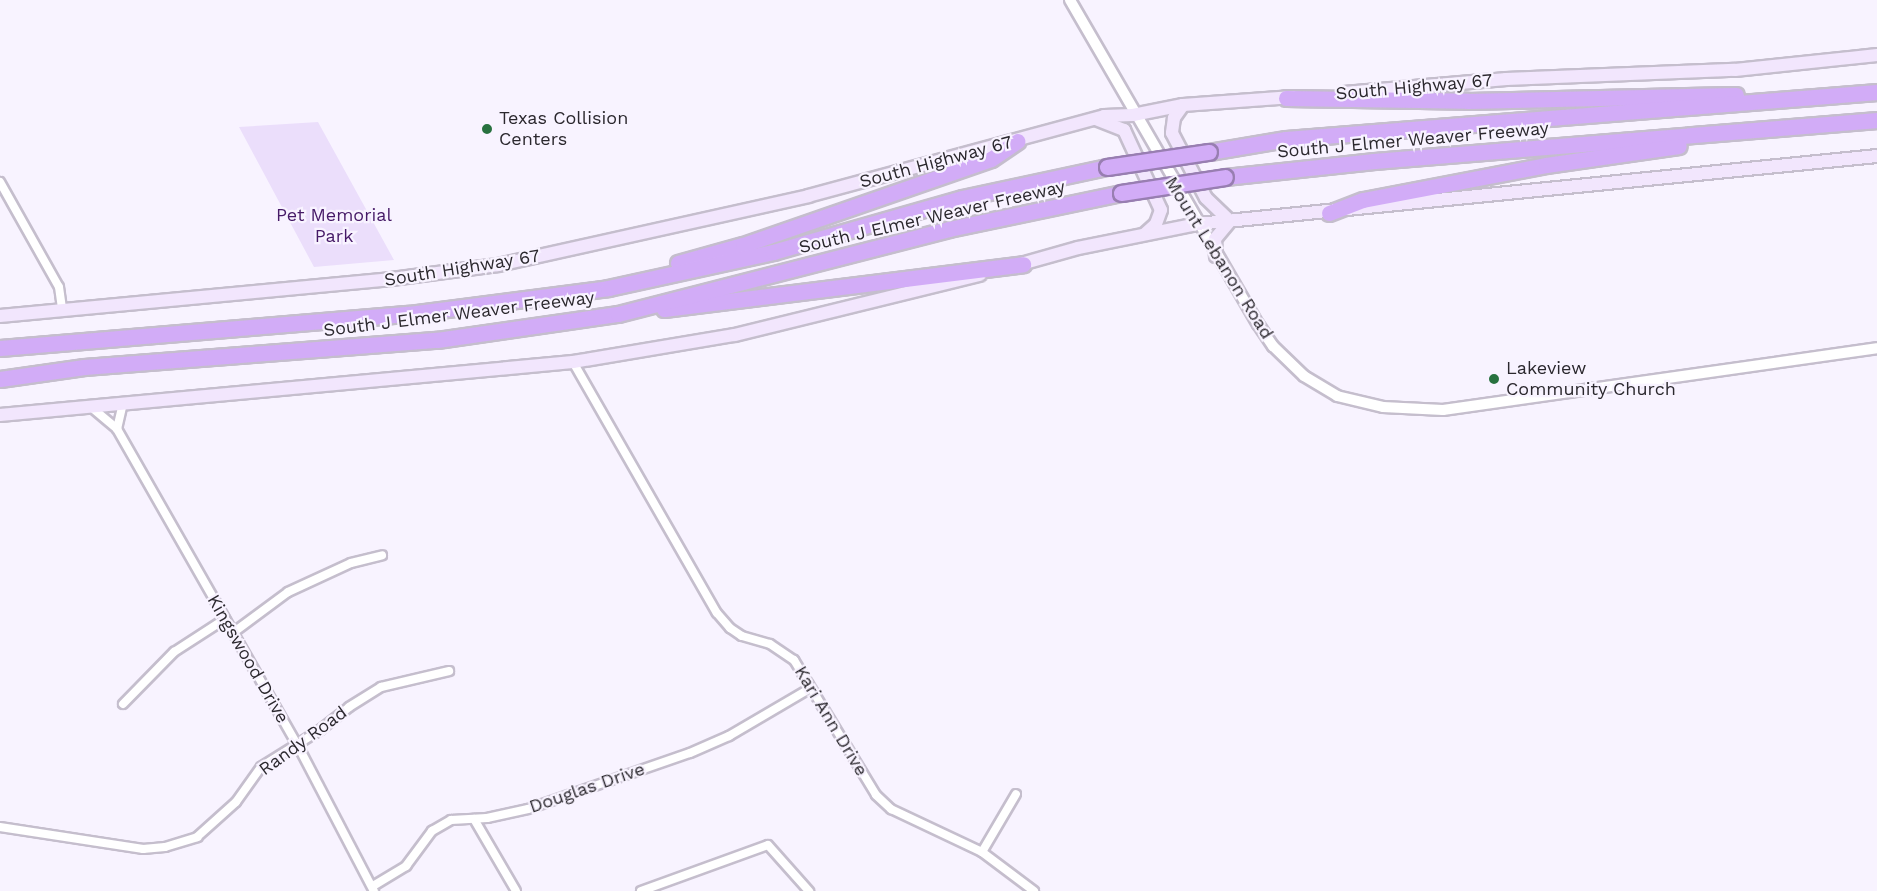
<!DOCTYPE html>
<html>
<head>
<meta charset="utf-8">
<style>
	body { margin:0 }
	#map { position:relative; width:1877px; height:891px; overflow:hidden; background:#f8f3ff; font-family:"Work Sans",sans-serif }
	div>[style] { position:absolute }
	.green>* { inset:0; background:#ebdefb }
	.roads { filter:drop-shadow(2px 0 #c5becd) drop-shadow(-2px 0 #c5becd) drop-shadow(0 2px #c5becd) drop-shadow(0 -2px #c5becd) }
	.minor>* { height:8px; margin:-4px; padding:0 4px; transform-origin:4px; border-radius:4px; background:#fff }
	.tertiary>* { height:10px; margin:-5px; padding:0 5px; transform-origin:5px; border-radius:5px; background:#fff }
	.secondary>* { height:12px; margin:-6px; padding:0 6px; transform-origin:6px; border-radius:6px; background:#f2e6fd }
	.motorway>* { height:15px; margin:-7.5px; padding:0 7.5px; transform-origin:7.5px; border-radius:7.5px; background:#d2acf7 }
	.bridges { filter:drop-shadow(2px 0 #987eb1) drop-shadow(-2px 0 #987eb1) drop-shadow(0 2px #987eb1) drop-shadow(0 -2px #987eb1) }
	.motorway-bridge>* { height:15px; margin:-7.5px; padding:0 7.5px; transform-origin:7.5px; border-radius:7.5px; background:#d2acf7 }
	.dots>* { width:16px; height:16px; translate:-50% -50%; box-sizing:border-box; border:3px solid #f8f3ff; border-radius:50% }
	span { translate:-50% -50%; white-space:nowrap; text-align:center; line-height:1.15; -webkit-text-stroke:4.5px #f8f3ff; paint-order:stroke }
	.street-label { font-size:18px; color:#2b282e }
	.poi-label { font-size:18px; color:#2b282e }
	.left { translate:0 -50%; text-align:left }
	.park-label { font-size:18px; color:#461a67 }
</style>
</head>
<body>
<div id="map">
	<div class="green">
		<div style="clip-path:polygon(318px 122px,394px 260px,314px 267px,239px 127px)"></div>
	</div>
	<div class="roads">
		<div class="minor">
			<div style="left:0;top:182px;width:120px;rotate:60.7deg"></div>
			<div style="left:59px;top:287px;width:21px;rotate:82deg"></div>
			<div style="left:573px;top:362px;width:289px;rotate:60.2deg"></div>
			<div style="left:717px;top:613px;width:20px;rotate:49deg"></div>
			<div style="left:730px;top:628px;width:14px;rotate:34deg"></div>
			<div style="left:742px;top:636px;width:29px;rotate:16deg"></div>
			<div style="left:770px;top:644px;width:29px;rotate:34deg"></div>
			<div style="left:794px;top:660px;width:158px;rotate:58.7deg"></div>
			<div style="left:876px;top:795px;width:21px;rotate:43deg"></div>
			<div style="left:891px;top:809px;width:101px;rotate:25.3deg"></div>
			<div style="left:982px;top:852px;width:65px;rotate:36.9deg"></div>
			<div style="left:91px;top:407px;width:34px;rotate:40deg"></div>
			<div style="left:117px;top:429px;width:363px;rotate:60.3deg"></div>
			<div style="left:297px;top:744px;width:166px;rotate:62.4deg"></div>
			<div style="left:117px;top:429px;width:27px;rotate:-77deg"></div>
			<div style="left:234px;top:632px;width:67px;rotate:-36.5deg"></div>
			<div style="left:288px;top:592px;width:69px;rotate:-24.7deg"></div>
			<div style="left:351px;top:563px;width:32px;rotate:-14deg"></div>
			<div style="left:123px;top:704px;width:73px;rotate:-45.6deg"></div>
			<div style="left:174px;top:652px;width:61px;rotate:-32.9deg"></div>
			<div style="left:474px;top:819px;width:83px;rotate:59.7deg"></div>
			<div style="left:0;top:827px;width:145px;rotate:8.7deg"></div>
			<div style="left:143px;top:849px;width:22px;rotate:-5deg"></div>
			<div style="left:165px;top:847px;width:34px;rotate:-17deg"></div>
			<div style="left:197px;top:837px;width:52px;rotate:-41.9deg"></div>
			<div style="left:236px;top:802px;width:43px;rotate:-54.5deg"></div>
			<div style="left:261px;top:767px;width:70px;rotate:-32.1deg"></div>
			<div style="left:320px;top:730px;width:37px;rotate:-38deg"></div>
			<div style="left:349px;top:707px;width:38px;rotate:-32deg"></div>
			<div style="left:381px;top:687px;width:70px;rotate:-13.2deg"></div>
			<div style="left:982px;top:852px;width:67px;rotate:-59.6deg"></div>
			<div style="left:373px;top:886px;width:39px;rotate:-31deg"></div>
			<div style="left:406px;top:866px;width:44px;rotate:-53.4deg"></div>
			<div style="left:432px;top:831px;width:22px;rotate:-30deg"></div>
			<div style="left:451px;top:820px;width:36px;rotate:-3deg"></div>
			<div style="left:487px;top:818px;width:42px;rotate:-12.4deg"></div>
			<div style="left:528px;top:809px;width:171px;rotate:-19.1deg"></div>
			<div style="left:690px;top:753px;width:43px;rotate:-23.6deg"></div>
			<div style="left:729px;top:736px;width:93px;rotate:-30.4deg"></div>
			<div style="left:641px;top:891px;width:135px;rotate:-19.9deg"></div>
			<div style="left:768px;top:845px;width:62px;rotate:48.3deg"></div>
		</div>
		<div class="tertiary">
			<div style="left:1070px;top:0;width:375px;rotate:59.9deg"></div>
			<div style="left:1258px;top:324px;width:27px;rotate:56deg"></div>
			<div style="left:1273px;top:346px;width:43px;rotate:44.1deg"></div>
			<div style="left:1304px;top:376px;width:39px;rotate:31deg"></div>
			<div style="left:1337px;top:396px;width:47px;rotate:13.4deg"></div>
			<div style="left:1383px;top:407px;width:60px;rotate:2.9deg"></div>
			<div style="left:1443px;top:410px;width:438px;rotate:-8.1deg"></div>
		</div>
		<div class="secondary">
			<div style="left:1344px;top:93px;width:163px;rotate:-4.9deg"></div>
			<div style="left:1506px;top:79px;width:229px;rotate:-2.3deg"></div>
			<div style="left:1735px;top:70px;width:143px;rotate:-6deg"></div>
			<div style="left:1183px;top:105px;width:16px;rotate:125deg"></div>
			<div style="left:1174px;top:118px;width:15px;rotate:98deg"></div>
			<div style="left:1172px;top:133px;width:73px;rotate:62.4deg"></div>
			<div style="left:1206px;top:198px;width:33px;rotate:44deg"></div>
			<div style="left:1230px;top:221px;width:23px;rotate:130deg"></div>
			<div style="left:1215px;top:239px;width:17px;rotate:87deg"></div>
			<div style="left:1098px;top:120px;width:28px;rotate:21deg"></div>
			<div style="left:1124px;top:130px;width:88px;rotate:65.2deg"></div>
			<div style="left:1161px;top:210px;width:15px;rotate:110deg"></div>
			<div style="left:1156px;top:224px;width:15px;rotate:138deg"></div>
			<div style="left:1014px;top:266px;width:66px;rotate:-15.7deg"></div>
			<div style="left:1078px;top:248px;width:121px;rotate:-11.4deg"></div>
			<div style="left:1197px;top:224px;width:683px;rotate:-5.71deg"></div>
			<div style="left:0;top:316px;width:386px;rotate:-5.4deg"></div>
			<div style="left:384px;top:280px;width:115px;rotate:-7.5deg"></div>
			<div style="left:498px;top:265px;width:318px;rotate:-12.5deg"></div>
			<div style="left:808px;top:196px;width:307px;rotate:-15.1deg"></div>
			<div style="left:1104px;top:116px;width:29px;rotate:-2deg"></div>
			<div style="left:1133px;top:115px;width:51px;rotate:-11.3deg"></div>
			<div style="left:1183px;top:105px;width:110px;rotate:-4.2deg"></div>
			<div style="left:0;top:415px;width:575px;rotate:-5.28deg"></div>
			<div style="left:573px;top:362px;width:164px;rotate:-9.5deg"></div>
			<div style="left:735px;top:335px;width:252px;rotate:-13.8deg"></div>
		</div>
		<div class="motorway">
			<div style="left:1286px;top:98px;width:182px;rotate:0.9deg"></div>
			<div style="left:1468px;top:101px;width:268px;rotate:-1.3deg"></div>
			<div style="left:1209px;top:152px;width:78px;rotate:-9.6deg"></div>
			<div style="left:1286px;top:139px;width:593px;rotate:-4.55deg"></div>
			<div style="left:1225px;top:177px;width:150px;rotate:-6.1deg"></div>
			<div style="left:1374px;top:161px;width:505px;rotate:-4.66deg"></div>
			<div style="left:1329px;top:213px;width:36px;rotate:-21deg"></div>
			<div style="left:1363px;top:200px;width:186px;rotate:-10.8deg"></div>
			<div style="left:1546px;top:165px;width:134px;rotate:-8.1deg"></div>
			<div style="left:678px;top:263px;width:67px;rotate:-15.5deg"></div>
			<div style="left:743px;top:245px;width:262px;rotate:-19.1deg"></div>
			<div style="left:991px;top:159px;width:32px;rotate:-34deg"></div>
			<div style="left:664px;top:309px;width:362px;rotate:-7.1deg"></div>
			<div style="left:0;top:348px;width:410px;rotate:-4.8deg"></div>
			<div style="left:409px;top:314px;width:201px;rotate:-7.4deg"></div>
			<div style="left:608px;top:288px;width:169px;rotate:-12.3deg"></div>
			<div style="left:773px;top:252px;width:197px;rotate:-15.9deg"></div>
			<div style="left:962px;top:198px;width:148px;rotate:-12.1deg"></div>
			<div style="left:0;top:379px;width:85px;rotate:-8.1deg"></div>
			<div style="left:84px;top:367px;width:354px;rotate:-4.4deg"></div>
			<div style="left:437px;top:340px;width:183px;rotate:-8.2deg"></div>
			<div style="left:618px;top:314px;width:342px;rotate:-14.4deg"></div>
			<div style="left:949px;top:229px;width:176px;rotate:-11.8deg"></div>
		</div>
	</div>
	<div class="bridges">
		<div class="motorway-bridge">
			<div style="left:1107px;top:167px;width:103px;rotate:-8.4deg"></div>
			<div style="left:1121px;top:193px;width:105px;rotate:-8.7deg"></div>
		</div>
	</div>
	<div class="dots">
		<div style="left:487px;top:129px;background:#28713f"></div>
		<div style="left:1494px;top:379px;background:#28713f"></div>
	</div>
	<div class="street-label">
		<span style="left:1414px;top:87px;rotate:-5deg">South Highway 67</span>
		<span style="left:1413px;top:140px;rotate:-5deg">South J Elmer Weaver Freeway</span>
		<span style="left:936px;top:162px;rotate:-15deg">South Highway 67</span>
		<span style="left:932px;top:217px;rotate:-13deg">South J Elmer Weaver Freeway</span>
		<span style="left:1219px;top:258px;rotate:58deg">Mount Lebanon Road</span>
		<span style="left:462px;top:268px;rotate:-9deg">South Highway 67</span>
		<span style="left:459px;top:314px;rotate:-7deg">South J Elmer Weaver Freeway</span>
		<span style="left:248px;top:659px;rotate:60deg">Kingswood Drive</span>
		<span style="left:831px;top:721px;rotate:59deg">Kari Ann Drive</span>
		<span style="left:303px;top:741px;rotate:-36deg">Randy Road</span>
		<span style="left:587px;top:788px;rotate:-19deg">Douglas Drive</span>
	</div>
	<div class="poi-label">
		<span class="left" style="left:499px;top:129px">Texas Collision<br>Centers</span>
		<span class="left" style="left:1506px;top:379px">Lakeview<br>Community Church</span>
	</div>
	<div class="park-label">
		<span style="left:334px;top:226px">Pet Memorial<br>Park</span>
	</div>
</div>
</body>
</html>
